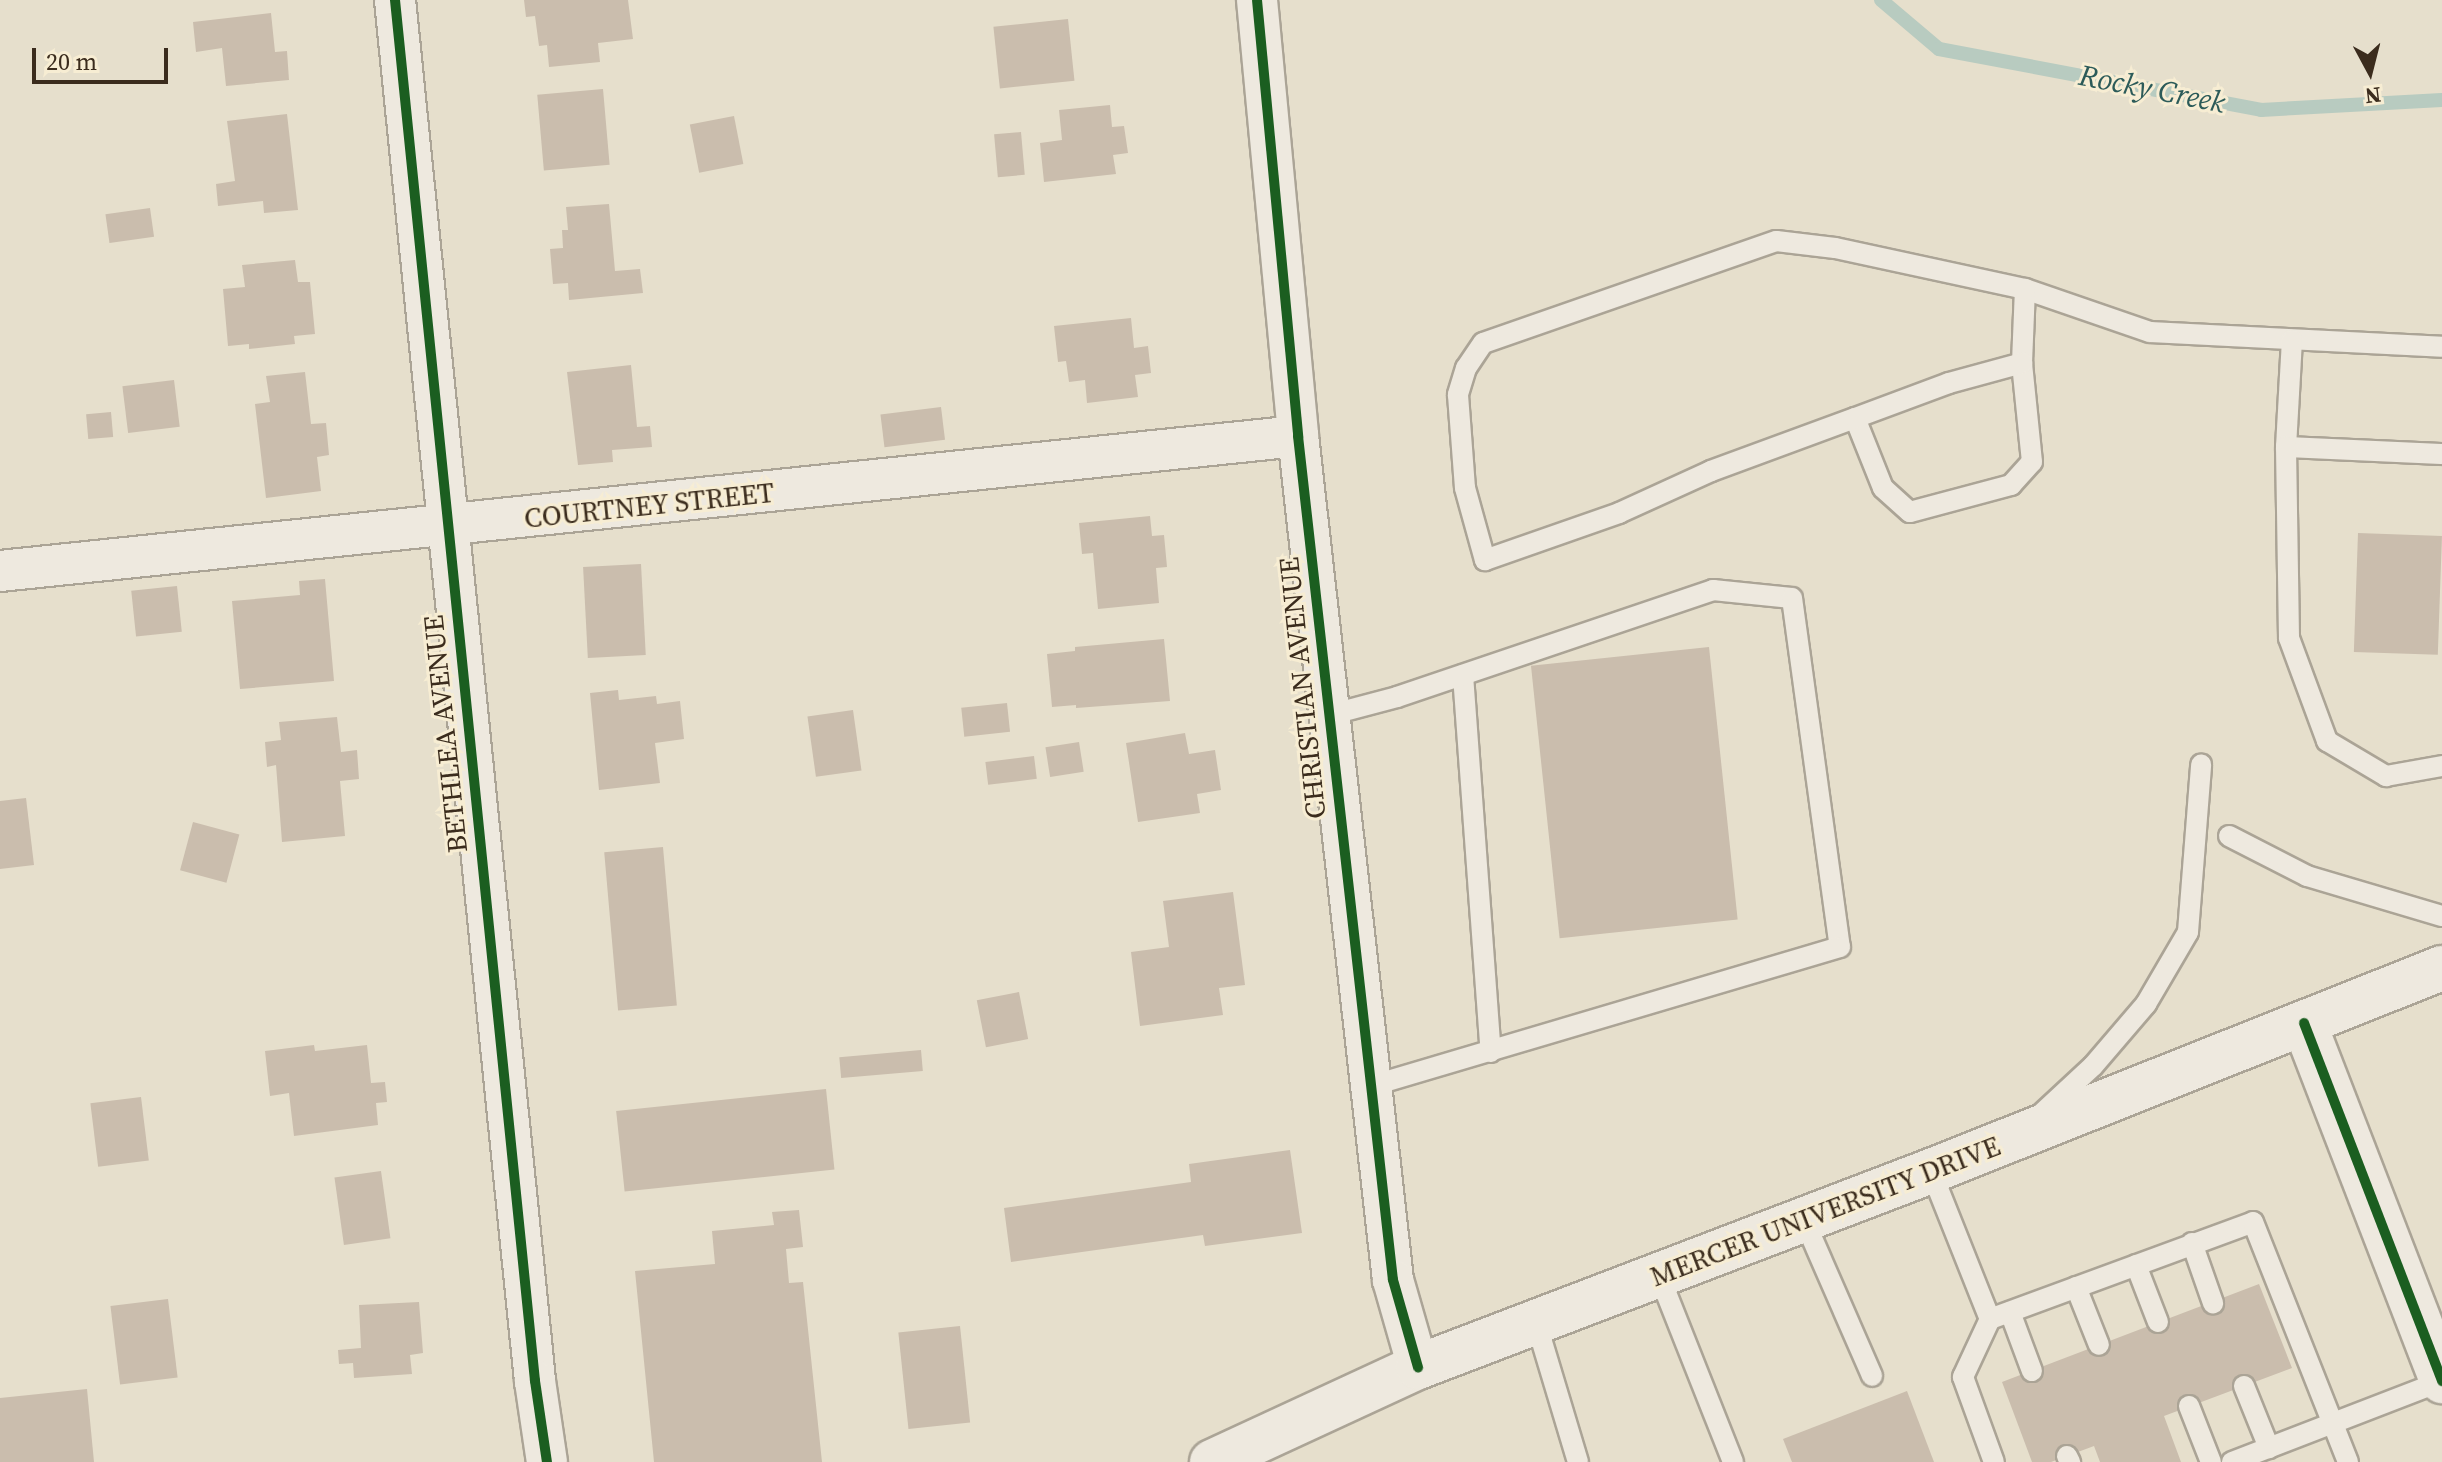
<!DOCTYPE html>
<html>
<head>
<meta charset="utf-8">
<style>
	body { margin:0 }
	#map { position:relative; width:2442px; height:1462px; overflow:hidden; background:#e6dfcc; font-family:"Source Serif 4",serif }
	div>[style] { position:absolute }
	.stream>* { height:14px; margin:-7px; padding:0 7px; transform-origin:7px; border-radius:7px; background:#b8cbc0 }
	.building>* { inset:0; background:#cabdad; transform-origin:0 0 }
	.roads { filter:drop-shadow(2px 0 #aba496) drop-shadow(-2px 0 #aba496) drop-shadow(0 2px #aba496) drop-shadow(0 -2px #aba496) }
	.service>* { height:20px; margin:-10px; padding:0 10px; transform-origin:10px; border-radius:10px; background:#eee9df }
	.minor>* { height:40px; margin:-20px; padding:0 20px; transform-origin:20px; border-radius:20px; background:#eee9df }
	.tertiary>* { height:44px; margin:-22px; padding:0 22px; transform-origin:22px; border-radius:22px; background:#eee9df }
	.secondary>* { height:44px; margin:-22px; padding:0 22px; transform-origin:22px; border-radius:22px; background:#eee9df }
	.cycleway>* { height:10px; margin:-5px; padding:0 5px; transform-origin:5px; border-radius:5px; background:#1b5e20 }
	span { translate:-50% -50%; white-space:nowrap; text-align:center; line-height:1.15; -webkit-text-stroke:6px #f7edd3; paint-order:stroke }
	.street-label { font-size:28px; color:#3b2c1d }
	.water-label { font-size:30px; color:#2c5b59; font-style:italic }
	.north { position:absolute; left:2330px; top:32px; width:80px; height:80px; -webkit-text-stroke:6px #f7edd3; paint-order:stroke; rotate:173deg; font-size:22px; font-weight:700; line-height:32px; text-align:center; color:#3b2c1d }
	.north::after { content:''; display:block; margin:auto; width:28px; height:36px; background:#3b2c1d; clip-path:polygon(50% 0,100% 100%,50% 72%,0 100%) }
	.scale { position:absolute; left:32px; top:48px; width:136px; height:36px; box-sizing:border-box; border:4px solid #3b2c1d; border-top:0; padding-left:10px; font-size:24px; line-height:28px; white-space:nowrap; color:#3b2c1d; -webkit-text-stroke:6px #f7edd3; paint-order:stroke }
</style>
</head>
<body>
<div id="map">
	<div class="stream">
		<div style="left:1881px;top:0;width:76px;rotate:40.2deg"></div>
		<div style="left:1939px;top:49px;width:328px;rotate:10.7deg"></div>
		<div style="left:2261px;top:110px;width:181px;rotate:-3.2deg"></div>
	</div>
	<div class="building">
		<div style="clip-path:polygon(524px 0,628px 0,633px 39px,598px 43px,600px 62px,549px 67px,547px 45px,539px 46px,535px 16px,526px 17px)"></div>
		<div style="clip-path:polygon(271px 13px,275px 52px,287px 51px,289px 80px,226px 86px,222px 48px,196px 52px,193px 22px)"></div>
		<div style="left:1068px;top:19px;width:62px;height:75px;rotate:84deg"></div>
		<div style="left:603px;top:89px;width:76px;height:66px;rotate:85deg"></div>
		<div style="clip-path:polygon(1110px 105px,1112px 127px,1124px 126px,1128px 153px,1113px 155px,1116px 174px,1044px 182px,1040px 143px,1062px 140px,1059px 110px)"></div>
		<div style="clip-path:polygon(287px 114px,298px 210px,264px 213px,263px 201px,218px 206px,216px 184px,235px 181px,227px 121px)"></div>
		<div style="left:734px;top:116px;width:49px;height:45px;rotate:79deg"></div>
		<div style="left:1021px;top:132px;width:43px;height:27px;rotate:85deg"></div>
		<div style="clip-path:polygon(609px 204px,615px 271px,640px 269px,643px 293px,569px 300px,568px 283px,553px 284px,550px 249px,563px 248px,562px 230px,568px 230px,566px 207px)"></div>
		<div style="left:150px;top:208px;width:29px;height:45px;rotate:82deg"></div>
		<div style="clip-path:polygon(295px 260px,298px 282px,310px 282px,315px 334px,294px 336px,295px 344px,249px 349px,249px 344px,228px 346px,223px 289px,245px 287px,242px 265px)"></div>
		<div style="clip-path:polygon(1131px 318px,1134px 348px,1148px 346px,1151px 373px,1135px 375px,1138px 397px,1087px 403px,1085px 380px,1069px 382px,1066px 361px,1058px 362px,1054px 326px)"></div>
		<div style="clip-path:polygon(631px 365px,637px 427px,650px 426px,652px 447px,612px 450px,613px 462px,578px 465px,567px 372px)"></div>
		<div style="clip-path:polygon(305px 372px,311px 424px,326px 423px,329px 455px,317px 457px,321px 491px,266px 498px,255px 404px,270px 402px,266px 376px)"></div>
		<div style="left:174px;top:380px;width:47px;height:52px;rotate:83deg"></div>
		<div style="left:941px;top:407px;width:33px;height:61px;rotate:83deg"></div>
		<div style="left:111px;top:412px;width:25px;height:25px;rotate:85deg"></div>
		<div style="clip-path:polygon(1150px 516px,1152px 536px,1164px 535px,1167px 567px,1156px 568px,1159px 603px,1098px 609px,1093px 553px,1082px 554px,1079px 523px)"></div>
		<div style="left:2358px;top:533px;width:84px;height:119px;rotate:2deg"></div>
		<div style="left:641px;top:564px;width:91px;height:58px;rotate:87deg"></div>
		<div style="clip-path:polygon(325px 579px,334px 681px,240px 689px,232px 601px,300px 595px,299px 581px)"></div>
		<div style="left:177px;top:586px;width:46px;height:46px;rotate:84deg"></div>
		<div style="clip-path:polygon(1164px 639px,1170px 701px,1076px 708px,1076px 705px,1052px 707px,1047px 654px,1075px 651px,1075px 647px)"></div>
		<div style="left:1709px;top:647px;width:274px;height:179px;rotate:84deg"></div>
		<div style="clip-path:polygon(618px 690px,619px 700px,656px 696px,657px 704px,680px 701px,684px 739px,655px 743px,660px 783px,599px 790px,590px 693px)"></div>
		<div style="left:1007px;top:703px;width:29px;height:46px;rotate:84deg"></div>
		<div style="left:853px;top:710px;width:61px;height:46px;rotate:82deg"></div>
		<div style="clip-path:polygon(337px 717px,341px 752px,357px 750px,359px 779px,340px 781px,345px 836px,282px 842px,276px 765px,267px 767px,265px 742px,281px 740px,279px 722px)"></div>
		<div style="clip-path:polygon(1185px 733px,1189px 754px,1215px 750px,1221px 790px,1197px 794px,1200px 813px,1138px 822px,1126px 743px)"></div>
		<div style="left:1079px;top:742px;width:30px;height:34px;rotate:81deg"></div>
		<div style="left:1034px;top:756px;width:23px;height:49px;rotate:83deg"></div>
		<div style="clip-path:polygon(26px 798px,34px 865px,0 869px,0 801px)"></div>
		<div style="left:193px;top:822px;width:48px;height:50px;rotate:15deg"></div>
		<div style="left:663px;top:847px;width:159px;height:59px;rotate:85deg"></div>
		<div style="clip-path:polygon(1233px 892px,1245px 985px,1219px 988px,1223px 1015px,1140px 1026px,1131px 952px,1169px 947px,1163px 901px)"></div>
		<div style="left:1019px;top:992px;width:48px;height:43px;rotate:79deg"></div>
		<div style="clip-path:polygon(314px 1045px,315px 1051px,367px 1045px,371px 1083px,385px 1082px,387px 1102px,376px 1103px,378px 1125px,294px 1136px,289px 1093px,270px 1096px,265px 1051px)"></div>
		<div style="left:921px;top:1050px;width:21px;height:82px;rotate:85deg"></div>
		<div style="left:826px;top:1089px;width:81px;height:211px;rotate:84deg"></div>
		<div style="left:141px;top:1097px;width:64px;height:51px;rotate:83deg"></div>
		<div style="clip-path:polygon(1290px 1150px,1302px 1233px,1205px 1246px,1203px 1235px,1011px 1262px,1004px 1208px,1191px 1182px,1189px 1164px)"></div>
		<div style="left:381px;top:1171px;width:68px;height:47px;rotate:82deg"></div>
		<div style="clip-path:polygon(799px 1210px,803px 1247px,786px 1249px,789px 1283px,803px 1282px,822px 1462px,654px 1462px,635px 1271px,715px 1264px,712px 1231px,774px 1225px,772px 1212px)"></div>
		<div style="clip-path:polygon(2259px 1284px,2292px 1368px,2164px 1416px,2181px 1462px,2100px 1462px,2094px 1446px,2051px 1462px,2032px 1462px,2002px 1382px)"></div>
		<div style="left:168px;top:1299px;width:79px;height:58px;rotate:83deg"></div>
		<div style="clip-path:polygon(419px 1302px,423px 1353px,410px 1355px,412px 1374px,354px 1378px,353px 1363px,339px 1364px,338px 1350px,361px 1348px,359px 1305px)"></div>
		<div style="left:960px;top:1326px;width:97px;height:62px;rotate:84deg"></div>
		<div style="clip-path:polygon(87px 1389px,94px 1462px,0 1462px,0 1398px)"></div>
		<div style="clip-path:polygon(1907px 1391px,1934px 1462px,1792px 1462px,1783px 1439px)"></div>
	</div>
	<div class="roads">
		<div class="service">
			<div style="left:2025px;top:289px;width:132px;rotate:19deg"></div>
			<div style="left:2150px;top:332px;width:292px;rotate:2.9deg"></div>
			<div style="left:1855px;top:418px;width:75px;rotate:68.2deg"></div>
			<div style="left:1883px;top:488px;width:36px;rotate:42deg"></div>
			<div style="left:1910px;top:512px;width:105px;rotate:-15deg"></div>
			<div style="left:2011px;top:485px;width:31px;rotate:-48deg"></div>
			<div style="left:2032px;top:462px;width:100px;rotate:-95.8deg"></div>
			<div style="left:2022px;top:363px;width:74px;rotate:-87.7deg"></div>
			<div style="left:2025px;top:289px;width:194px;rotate:-167.8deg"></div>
			<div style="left:1835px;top:248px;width:59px;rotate:-173.2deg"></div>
			<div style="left:1776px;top:241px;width:310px;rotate:160.8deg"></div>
			<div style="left:1483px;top:343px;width:30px;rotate:124deg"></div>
			<div style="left:1466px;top:368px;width:28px;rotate:107deg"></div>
			<div style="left:1458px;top:395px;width:93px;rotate:85.7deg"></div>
			<div style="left:1465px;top:488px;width:75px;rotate:74.5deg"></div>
			<div style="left:1485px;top:560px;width:142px;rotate:-19.3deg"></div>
			<div style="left:1619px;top:513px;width:101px;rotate:-24.5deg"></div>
			<div style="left:1711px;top:471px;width:153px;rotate:-20.2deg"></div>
			<div style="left:1855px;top:418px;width:100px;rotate:-20.4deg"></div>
			<div style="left:1949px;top:383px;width:76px;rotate:-15.3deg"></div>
			<div style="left:2286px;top:447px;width:107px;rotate:-86.8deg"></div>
			<div style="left:2442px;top:454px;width:156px;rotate:-177.4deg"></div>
			<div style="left:2286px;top:447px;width:191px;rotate:89.1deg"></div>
			<div style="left:2289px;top:638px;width:110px;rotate:69.7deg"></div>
			<div style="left:2327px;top:741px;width:69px;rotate:30.7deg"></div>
			<div style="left:2386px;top:776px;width:57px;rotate:-10.1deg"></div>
			<div style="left:1463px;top:675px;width:378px;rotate:85.8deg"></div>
			<div style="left:1329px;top:715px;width:70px;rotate:-14.8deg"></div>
			<div style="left:1397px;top:697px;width:334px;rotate:-18.7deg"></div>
			<div style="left:1713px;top:590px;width:79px;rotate:5.8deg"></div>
			<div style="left:1792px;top:598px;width:352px;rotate:82.2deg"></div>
			<div style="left:1840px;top:947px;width:489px;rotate:163.5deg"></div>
			<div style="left:2229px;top:836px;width:88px;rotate:27.1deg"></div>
			<div style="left:2307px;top:876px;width:141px;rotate:16.5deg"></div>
			<div style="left:2040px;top:1115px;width:72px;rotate:-42.8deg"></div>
			<div style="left:2093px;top:1066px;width:82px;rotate:-49.5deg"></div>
			<div style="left:2146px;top:1004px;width:83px;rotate:-59.7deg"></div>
			<div style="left:2188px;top:932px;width:168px;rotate:-85.5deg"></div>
			<div style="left:1931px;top:1171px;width:159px;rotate:68.3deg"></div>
			<div style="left:1990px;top:1319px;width:64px;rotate:115deg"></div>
			<div style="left:1963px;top:1377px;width:90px;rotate:70deg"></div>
			<div style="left:1804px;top:1220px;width:170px;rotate:66.4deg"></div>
			<div style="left:2192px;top:1243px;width:64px;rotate:70.7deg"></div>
			<div style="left:2136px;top:1265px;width:61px;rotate:68.9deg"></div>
			<div style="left:1659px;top:1275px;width:201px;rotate:68.4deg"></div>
			<div style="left:2076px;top:1287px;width:62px;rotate:68.4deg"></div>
			<div style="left:2010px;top:1312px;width:63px;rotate:69.6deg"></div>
			<div style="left:1990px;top:1319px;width:280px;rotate:-20.2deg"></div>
			<div style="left:2253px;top:1222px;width:258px;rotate:68.4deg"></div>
			<div style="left:1536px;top:1322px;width:146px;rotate:73.3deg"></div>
			<div style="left:2244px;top:1386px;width:67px;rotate:68deg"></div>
			<div style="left:2189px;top:1406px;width:60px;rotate:68.6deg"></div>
			<div style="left:2067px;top:1456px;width:7px;rotate:63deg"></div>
			<div style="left:2232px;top:1462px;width:225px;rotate:-21.1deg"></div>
		</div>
		<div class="minor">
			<div style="left:395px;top:0;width:1388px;rotate:84.21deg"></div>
			<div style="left:535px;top:1381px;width:82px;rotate:81.6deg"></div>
			<div style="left:1257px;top:0;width:438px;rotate:84.6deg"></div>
			<div style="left:1298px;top:436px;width:849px;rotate:83.58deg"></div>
			<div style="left:1393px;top:1280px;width:91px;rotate:74deg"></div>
			<div style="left:0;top:571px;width:1305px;rotate:-5.94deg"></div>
		</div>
		<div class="tertiary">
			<div style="left:2304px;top:1023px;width:384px;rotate:68.9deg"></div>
		</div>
		<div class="secondary">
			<div style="left:1212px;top:1462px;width:227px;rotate:-24.8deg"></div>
			<div style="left:1418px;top:1367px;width:549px;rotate:-20.91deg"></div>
			<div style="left:1931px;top:1171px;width:550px;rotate:-21.67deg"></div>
		</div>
	</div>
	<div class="cycleway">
		<div style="left:395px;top:0;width:1388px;rotate:84.21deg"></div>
		<div style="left:535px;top:1381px;width:82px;rotate:81.6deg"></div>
		<div style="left:1257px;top:0;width:438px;rotate:84.6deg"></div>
		<div style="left:1298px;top:436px;width:849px;rotate:83.58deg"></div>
		<div style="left:1393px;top:1280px;width:91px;rotate:74deg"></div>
		<div style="left:2304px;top:1023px;width:384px;rotate:68.9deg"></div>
	</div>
	<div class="street-label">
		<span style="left:649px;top:505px;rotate:-6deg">COURTNEY STREET</span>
		<span style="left:1302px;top:688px;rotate:-96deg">CHRISTIAN AVENUE</span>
		<span style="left:445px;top:734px;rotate:-96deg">BETHLEA AVENUE</span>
		<span style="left:1825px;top:1211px;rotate:-21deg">MERCER UNIVERSITY DRIVE</span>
	</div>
	<div class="water-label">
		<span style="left:2152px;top:89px;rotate:11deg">Rocky Creek</span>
	</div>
	<div class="north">N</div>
	<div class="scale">20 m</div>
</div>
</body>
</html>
